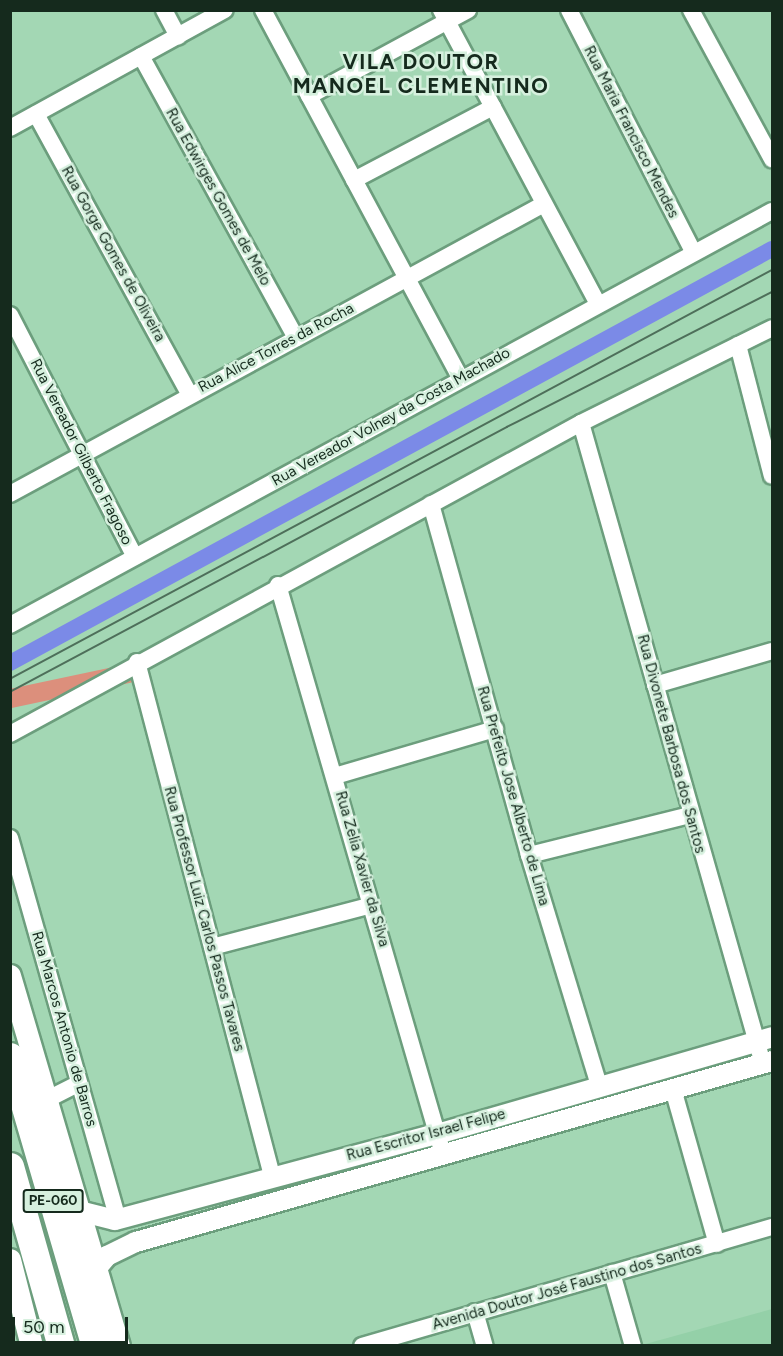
<!DOCTYPE html>
<html>
<head>
<meta charset="utf-8">
<style>
	body { margin:0 }
	#map { position:relative; width:783px; height:1356px; overflow:hidden; background:#a3d7b4; font-family:Figtree,sans-serif }
	div>[style] { position:absolute }
	.built>* { inset:0; background:#94d0a8 }
	.green>* { inset:0; background:#dc8f7c; transform-origin:0 0 }
	.canal>* { height:16px; margin:-8px; padding:0 8px; transform-origin:8px; border-radius:8px; background:#7b8ae7 }
	.roads { filter:drop-shadow(2px 0 #6c9e7d) drop-shadow(-2px 0 #6c9e7d) drop-shadow(0 2px #6c9e7d) drop-shadow(0 -2px #6c9e7d) }
	.minor>* { height:16px; margin:-8px; padding:0 8px; transform-origin:8px; border-radius:8px; background:#fff }
	.tertiary>* { height:20px; margin:-10px; padding:0 10px; transform-origin:10px; border-radius:10px; background:#fff }
	.secondary>* { height:22px; margin:-11px; padding:0 11px; transform-origin:11px; border-radius:11px; background:#fff }
	.trunk>* { height:27px; margin:-13.5px; padding:0 13.5px; transform-origin:13.5px; border-radius:13.5px; background:#fff }
	.tram>* { height:1.5px; margin:-0.75px; padding:0 0.75px; transform-origin:0.75px; border-radius:0.75px; background:#4e6f5a }
	span { translate:-50% -50%; white-space:nowrap; text-align:center; line-height:1.15; -webkit-text-stroke:5px #d6f0de; paint-order:stroke }
	.shield-label span { padding:2px 4px; background:#d6f0de; border:2px solid; border-radius:4px; -webkit-text-stroke-width:0 }
	.shield-label { font-size:14px; color:#152a1d; font-weight:700 }
	.street-label { font-size:15px; color:#152a1d }
	.district-label { font-size:21px; color:#152a1d; font-weight:700; letter-spacing:1.5px }
	.frame { position:absolute; inset:0; border:12px solid #152a1d; pointer-events:none }
	.scale { position:absolute; left:12px; top:1317px; width:116px; height:27px; box-sizing:border-box; border:3px solid #152a1d; border-top:0; padding-left:8px; font-size:18px; line-height:21px; white-space:nowrap; color:#152a1d; -webkit-text-stroke:4px #d6f0de; paint-order:stroke }
</style>
</head>
<body>
<div id="map">
	<div class="built">
		<div style="clip-path:polygon(772px 1309px,772px 1345px,642px 1345px)"></div>
	</div>
	<div class="green">
		<div style="left:137px;top:662px;width:19px;height:146px;rotate:78deg"></div>
	</div>
	<div class="canal">
		<div style="left:10px;top:663px;width:867px;rotate:-28.52deg"></div>
	</div>
	<div class="roads">
		<div class="minor">
			<div style="left:164px;top:10px;width:30px;rotate:62deg"></div>
			<div style="left:263px;top:10px;width:419px;rotate:61.8deg"></div>
			<div style="left:441px;top:10px;width:333px;rotate:61.9deg"></div>
			<div style="left:569px;top:10px;width:273px;rotate:62.8deg"></div>
			<div style="left:691px;top:10px;width:170px;rotate:61.5deg"></div>
			<div style="left:141px;top:56px;width:322px;rotate:61.2deg"></div>
			<div style="left:309px;top:96px;width:181px;rotate:-28.4deg"></div>
			<div style="left:36px;top:114px;width:320px;rotate:61.3deg"></div>
			<div style="left:10px;top:128px;width:245px;rotate:-28.8deg"></div>
			<div style="left:354px;top:180px;width:157px;rotate:-27.7deg"></div>
			<div style="left:10px;top:315px;width:272px;rotate:62.7deg"></div>
			<div style="left:738px;top:345px;width:135px;rotate:75.5deg"></div>
			<div style="left:581px;top:423px;width:666px;rotate:74.15deg"></div>
			<div style="left:10px;top:494px;width:605px;rotate:-28.51deg"></div>
			<div style="left:431px;top:504px;width:364px;rotate:74.4deg"></div>
			<div style="left:529px;top:855px;width:241px;rotate:73.1deg"></div>
			<div style="left:278px;top:585px;width:592px;rotate:73.83deg"></div>
			<div style="left:10px;top:625px;width:867px;rotate:-28.52deg"></div>
			<div style="left:137px;top:662px;width:531px;rotate:75.28deg"></div>
			<div style="left:655px;top:685px;width:122px;rotate:-16.2deg"></div>
			<div style="left:10px;top:734px;width:650px;rotate:-28.58deg"></div>
			<div style="left:581px;top:423px;width:213px;rotate:-26.4deg"></div>
			<div style="left:335px;top:776px;width:167px;rotate:-16.4deg"></div>
			<div style="left:10px;top:838px;width:396px;rotate:74.2deg"></div>
			<div style="left:529px;top:855px;width:166px;rotate:-14deg"></div>
			<div style="left:212px;top:947px;width:165px;rotate:-14.7deg"></div>
			<div style="left:673px;top:1089px;width:161px;rotate:74.2deg"></div>
			<div style="left:48px;top:1099px;width:34px;rotate:-27deg"></div>
			<div style="left:612px;top:1273px;width:76px;rotate:74deg"></div>
			<div style="left:475px;top:1312px;width:35px;rotate:74deg"></div>
			<div style="left:362px;top:1346px;width:427px;rotate:-16.2deg"></div>
		</div>
		<div class="tertiary">
			<div style="left:79px;top:1211px;width:37px;rotate:14deg"></div>
			<div style="left:115px;top:1220px;width:333px;rotate:-15deg"></div>
			<div style="left:437px;top:1134px;width:349px;rotate:-16.1deg"></div>
			<div style="left:96px;top:1269px;width:17px;rotate:-50deg"></div>
			<div style="left:107px;top:1256px;width:32px;rotate:-26deg"></div>
			<div style="left:136px;top:1242px;width:661px;rotate:-15.89deg"></div>
		</div>
		<div class="secondary">
			<div style="left:10px;top:976px;width:386px;rotate:73.6deg"></div>
			<div style="left:10px;top:1260px;width:89px;rotate:75.7deg"></div>
		</div>
		<div class="trunk">
			<div style="left:10px;top:1056px;width:302px;rotate:73.7deg"></div>
			<div style="left:10px;top:1166px;width:187px;rotate:74.2deg"></div>
		</div>
	</div>
	<div class="tram">
		<div style="left:10px;top:679px;width:865px;rotate:-28.22deg"></div>
		<div style="left:10px;top:692px;width:563px;rotate:-28.07deg"></div>
		<div style="left:507px;top:427px;width:297px;rotate:-27deg"></div>
	</div>
	<div class="shield-label">
		<span style="left:53px;top:1201px">PE-060</span>
	</div>
	<div class="street-label">
		<span style="left:631px;top:132px;rotate:63deg">Rua Maria Francisco Mendes</span>
		<span style="left:218px;top:197px;rotate:61deg">Rua Edwirges Gomes de Melo</span>
		<span style="left:113px;top:254px;rotate:61deg">Rua Gorge Gomes de Oliveira</span>
		<span style="left:276px;top:348px;rotate:-28deg">Rua Alice Torres da Rocha</span>
		<span style="left:391px;top:417px;rotate:-29deg">Rua Vereador Volney da Costa Machado</span>
		<span style="left:81px;top:452px;rotate:63deg">Rua Vereador Gilberto Fragoso</span>
		<span style="left:671px;top:744px;rotate:75deg">Rua Divonete Barbosa dos Santos</span>
		<span style="left:513px;top:796px;rotate:74deg">Rua Prefeito Jose Alberto de Lima</span>
		<span style="left:362px;top:869px;rotate:74deg">Rua Zelia Xavier da Silva</span>
		<span style="left:204px;top:919px;rotate:75deg">Rua Professor Luiz Carlos Passos Tavares</span>
		<span style="left:64px;top:1029px;rotate:74deg">Rua Marcos Antonio de Barros</span>
		<span style="left:426px;top:1135px;rotate:-15deg">Rua Escritor Israel Felipe</span>
		<span style="left:567px;top:1287px;rotate:-16deg">Avenida Doutor José Faustino dos Santos</span>
	</div>
	<div class="district-label">
		<span style="left:421px;top:74px">VILA DOUTOR<br>MANOEL CLEMENTINO</span>
	</div>
	<div class="frame"></div>
	<div class="scale">50 m</div>
</div>
</body>
</html>
